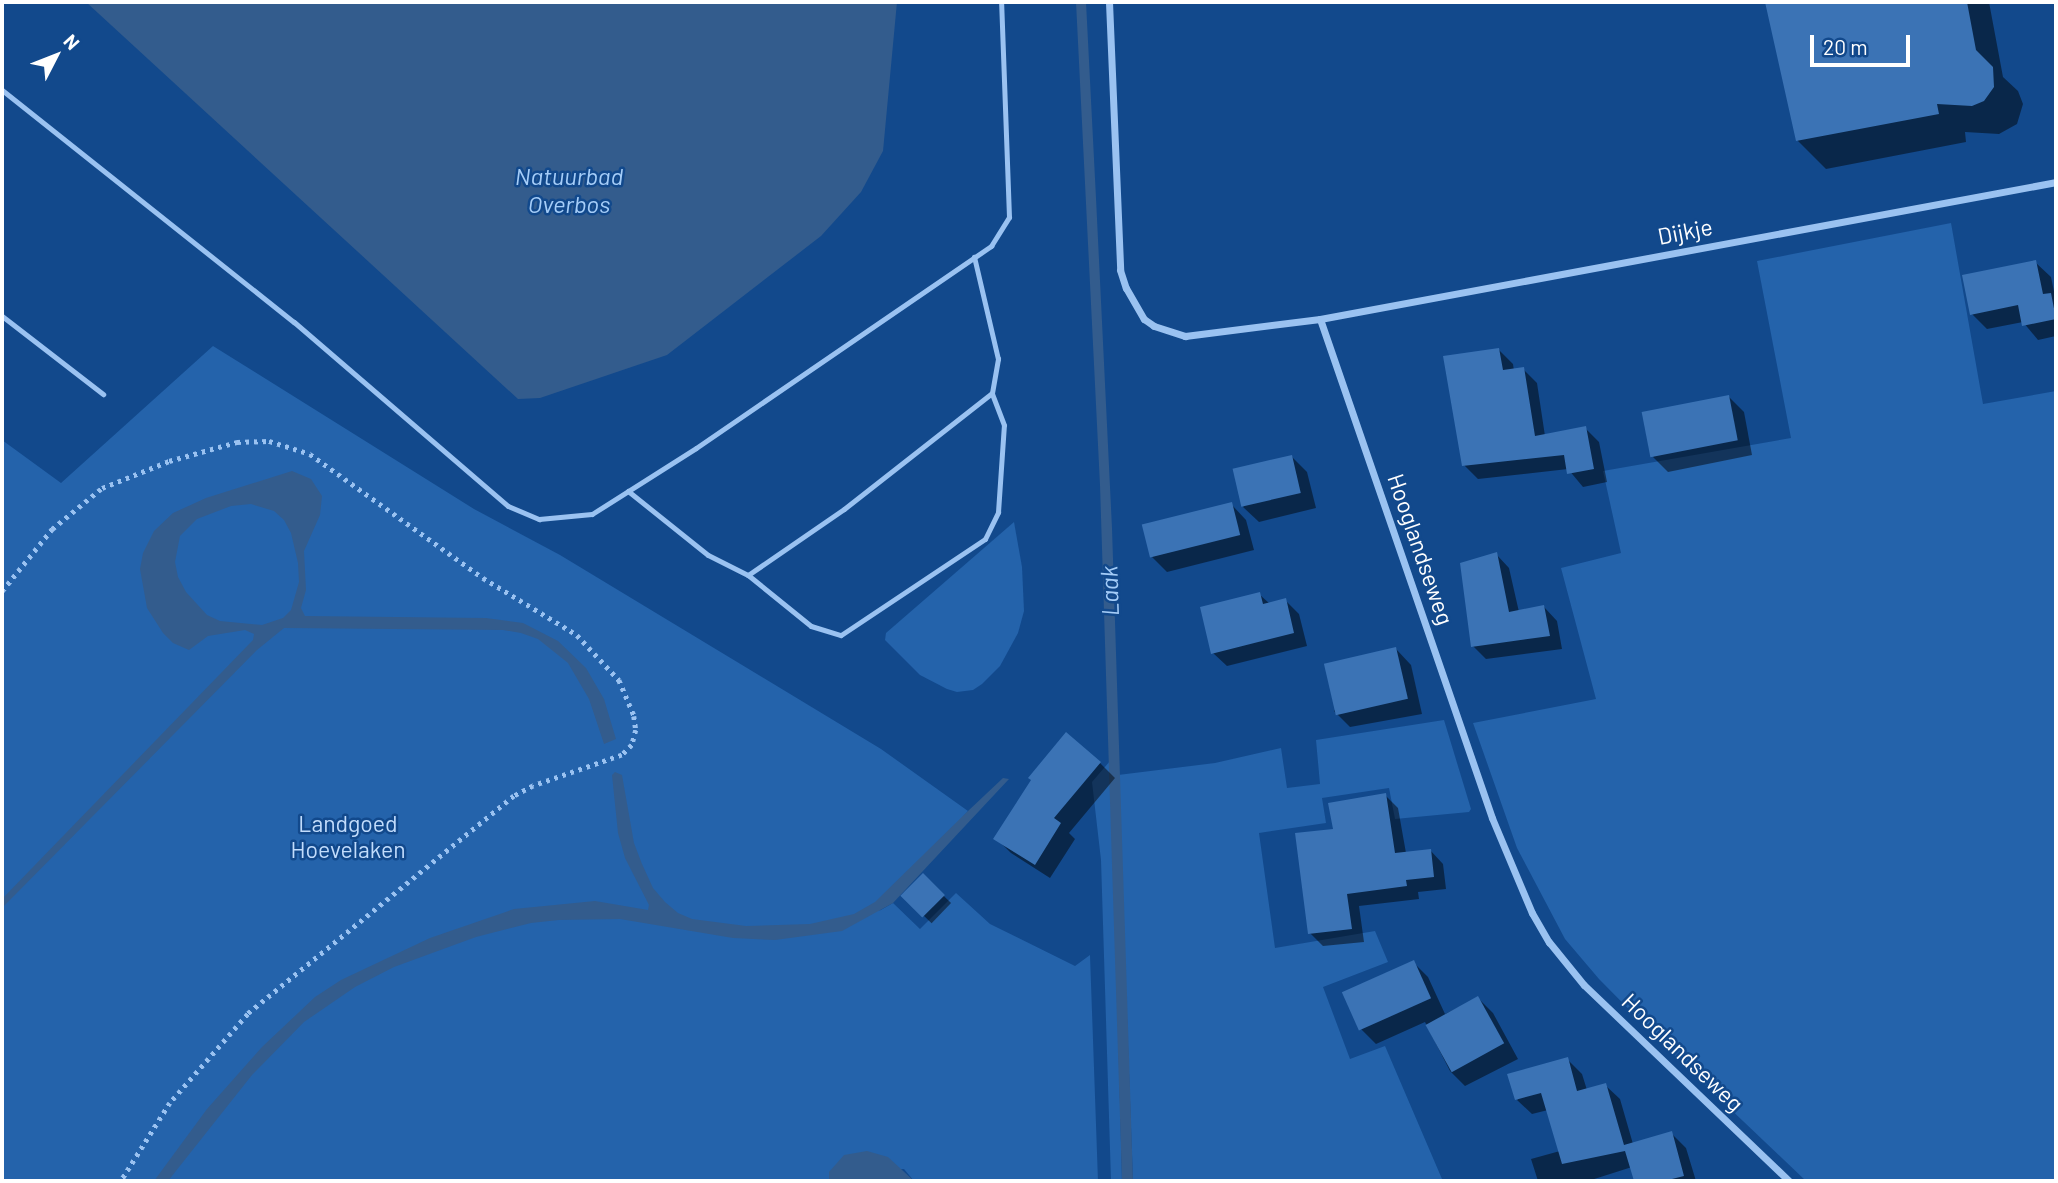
<!DOCTYPE html>
<html>
<head>
<meta charset="utf-8">
<style>
	body { margin:0 }
	#map { position:relative; width:2058px; height:1183px; overflow:hidden; background:#12498c; font-family:Barlow,sans-serif }
	div>[style] { position:absolute }
	.green>* { inset:0; background:#2463ab }
	.water>* { inset:0; background:#335c8d }
	.shadow>* { inset:0; background:#0007; transform-origin:0 0 }
	.building>* { inset:0; background:#3b73b5; transform-origin:0 0 }
	.path>* { height:4.5px; margin-top:-2.25px; transform-origin:0; background:repeating-linear-gradient(90deg,#9ac2f1 0 3.5px,transparent 0 8.5px) }
	.lane>* { height:5px; margin:-2.5px; padding:0 2.5px; transform-origin:2.5px; border-radius:2.5px; background:#9ac2f1 }
	.street>* { height:7px; margin:-3.5px; padding:0 3.5px; transform-origin:3.5px; border-radius:3.5px; background:#9ac2f1 }
	span { translate:-50% -50%; white-space:nowrap; text-align:center; line-height:1.15; -webkit-text-stroke:5px #12498c; paint-order:stroke }
	.street-label { font-size:23px; color:#fff }
	.park-label { font-size:23px; color:#c1dcfc }
	.water-label { font-size:24px; color:#a5cdf8; font-style:italic }
	.frame { position:absolute; inset:0; border:4px solid #fff; pointer-events:none }
	.north { position:absolute; left:21px; top:21px; width:70px; height:70px; -webkit-text-stroke:5px #12498c; paint-order:stroke; rotate:48deg; font-size:19px; font-weight:700; line-height:28px; text-align:center; color:#fff }
	.north::after { content:''; display:block; margin:auto; width:24px; height:32px; background:#fff; clip-path:polygon(50% 0,100% 100%,50% 72%,0 100%) }
	.scale { position:absolute; left:1810px; top:35px; width:100px; height:32px; box-sizing:border-box; border:4px solid #fff; border-top:0; padding-left:9px; font-size:21px; line-height:24px; white-space:nowrap; color:#fff; -webkit-text-stroke:5px #12498c; paint-order:stroke }
</style>
</head>
<body>
<div id="map">
	<div class="green">
		<div style="clip-path:polygon(1951px 223px,1983px 404px,2056px 391px,2056px 1181px,1806px 1181px,1682px 1063px,1599px 979px,1565px 939px,1517px 848px,1473px 723px,1596px 699px,1561px 568px,1621px 553px,1603px 471px,1791px 438px,1757px 261px)"></div>
		<div style="clip-path:polygon(213px 346px,474px 509px,560px 555px,881px 749px,968px 811px,879px 911px,893px 903px,920px 929px,956px 893px,990px 924px,1075px 966px,1090px 955px,1098px 1181px,914px 1181px,904px 1169px,829px 1172px,829px 1181px,2px 1181px,2px 440px,61px 483px)"></div>
		<div style="clip-path:polygon(1014px 522px,1022px 567px,1024px 611px,1018px 633px,1000px 666px,982px 684px,973px 690px,957px 692px,947px 689px,920px 675px,885px 640px,886px 633px)"></div>
		<div style="clip-path:polygon(1444px 720px,1471px 809px,1469px 812px,1395px 819px,1389px 788px,1322px 798px,1326px 823px,1259px 833px,1275px 948px,1375px 931px,1388px 962px,1323px 987px,1350px 1059px,1385px 1046px,1442px 1179px,1133px 1181px,1118px 775px,1215px 763px,1281px 748px,1287px 788px,1320px 784px,1316px 740px)"></div>
		<div style="clip-path:polygon(1110px 761px,1116px 951px,1122px 1181px,1111px 1181px,1101px 860px,1092px 782px)"></div>
	</div>
	<div class="water">
		<div style="clip-path:polygon(86px 2px,897px 2px,883px 151px,861px 192px,821px 236px,667px 355px,540px 398px,518px 399px)"></div>
		<div style="clip-path:polygon(1076px 2px,1086px 2px,1096px 198px,1112px 528px,1133px 1181px,1122px 1181px,1100px 485px)"></div>
		<div style="clip-path:polygon(evenodd,292px 471px,311px 479px,322px 496px,320px 515px,304px 551px,306px 590px,301px 608px,305px 616px,486px 618px,523px 623px,558px 641px,586px 668px,604px 699px,616px 739px,604px 744px,589px 699px,568px 663px,538px 639px,521px 633px,503px 630px,284px 628px,257px 650px,2px 908px,2px 899px,253px 640px,254px 634px,245px 630px,208px 636px,189px 650px,173px 643px,163px 633px,147px 608px,140px 569px,143px 553px,154px 531px,173px 513px,206px 498px,292px 471px,251px 504px,274px 511px,284px 520px,291px 533px,298px 563px,299px 582px,291px 610px,283px 618px,262px 625px,220px 621px,207px 615px,186px 592px,178px 577px,175px 562px,180px 536px,197px 519px,231px 506px,251px 504px)"></div>
		<div style="clip-path:polygon(615px 772px,622px 775px,634px 843px,642px 864px,653px 888px,665px 902px,678px 913px,692px 919px,746px 926px,810px 924px,854px 914px,875px 902px,968px 811px,1003px 778px,1009px 779px,893px 903px,842px 931px,775px 940px,733px 938px,620px 919px,559px 920px,531px 923px,476px 937px,394px 967px,355px 987px,304px 1022px,252px 1075px,168px 1181px,154px 1181px,207px 1109px,262px 1047px,315px 997px,341px 980px,430px 938px,514px 909px,595px 901px,648px 910px,649px 905px,625px 858px,618px 833px,612px 775px)"></div>
		<div style="clip-path:polygon(867px 1151px,888px 1157px,914px 1181px,829px 1181px,829px 1172px,844px 1155px)"></div>
	</div>
	<div class="shadow">
		<div style="clip-path:polygon(1768px 2px,1989px 2px,2003px 77px,2018px 91px,2023px 104px,2017px 124px,1999px 134px,1965px 132px,1966px 142px,1826px 169px,1798px 141px)"></div>
		<div style="clip-path:polygon(2035px 262px,2051px 277px,2056px 301px,2056px 336px,2038px 340px,2023px 322px,1987px 329px,1972px 314px)"></div>
		<div style="clip-path:polygon(1499px 350px,1513px 364px,1514px 371px,1523px 369px,1537px 383px,1545px 436px,1585px 428px,1599px 442px,1607px 482px,1583px 487px,1568px 469px,1478px 479px,1464px 465px)"></div>
		<div style="clip-path:polygon(1729px 397px,1744px 412px,1752px 455px,1668px 472px,1653px 457px)"></div>
		<div style="clip-path:polygon(1292px 457px,1307px 472px,1316px 508px,1259px 522px,1243px 507px)"></div>
		<div style="clip-path:polygon(1231px 504px,1246px 520px,1254px 550px,1167px 572px,1152px 557px)"></div>
		<div style="clip-path:polygon(1496px 554px,1509px 568px,1519px 612px,1544px 607px,1557px 621px,1562px 649px,1486px 659px,1473px 646px)"></div>
		<div style="clip-path:polygon(1259px 594px,1270px 604px,1285px 600px,1299px 614px,1307px 646px,1227px 666px,1213px 653px)"></div>
		<div style="clip-path:polygon(1396px 649px,1411px 665px,1422px 714px,1350px 727px,1334px 711px)"></div>
		<div style="clip-path:polygon(1100px 763px,1115px 778px,1069px 833px,1075px 839px,1050px 878px,1011px 853px,996px 838px)"></div>
		<div style="clip-path:polygon(1385px 795px,1398px 808px,1406px 853px,1430px 850px,1443px 864px,1446px 889px,1418px 892px,1419px 899px,1359px 906px,1364px 942px,1323px 946px,1310px 933px,1335px 831px)"></div>
		<div style="left:923px;top:876px;width:39px;height:28px;rotate:44deg"></div>
		<div style="clip-path:polygon(1413px 962px,1428px 977px,1445px 1014px,1478px 998px,1493px 1013px,1518px 1059px,1465px 1086px,1450px 1071px,1425px 1022px,1376px 1044px,1361px 1029px)"></div>
		<div style="clip-path:polygon(1567px 1059px,1582px 1074px,1587px 1090px,1605px 1085px,1620px 1099px,1633px 1144px,1671px 1133px,1686px 1148px,1696px 1181px,1636px 1181px,1632px 1167px,1588px 1181px,1538px 1181px,1531px 1159px,1560px 1151px,1548px 1110px,1532px 1114px,1517px 1100px)"></div>
	</div>
	<div class="building">
		<div style="clip-path:polygon(1765px 2px,1967px 2px,1976px 50px,1993px 67px,1994px 87px,1984px 101px,1972px 106px,1937px 104px,1939px 114px,1796px 141px)"></div>
		<div style="clip-path:polygon(2036px 260px,2043px 294px,2051px 293px,2056px 319px,2022px 326px,2018px 305px,1970px 315px,1962px 275px)"></div>
		<div style="clip-path:polygon(1499px 348px,1503px 370px,1524px 367px,1535px 436px,1586px 426px,1594px 469px,1567px 474px,1564px 455px,1462px 466px,1443px 356px)"></div>
		<div style="left:1729px;top:395px;width:46px;height:89px;rotate:79deg"></div>
		<div style="left:1292px;top:455px;width:39px;height:61px;rotate:77deg"></div>
		<div style="left:1232px;top:502px;width:34px;height:93px;rotate:76deg"></div>
		<div style="clip-path:polygon(1497px 552px,1509px 612px,1544px 605px,1550px 636px,1471px 647px,1460px 563px)"></div>
		<div style="clip-path:polygon(1260px 592px,1263px 604px,1286px 598px,1294px 633px,1211px 654px,1200px 607px)"></div>
		<div style="left:1396px;top:647px;width:53px;height:74px;rotate:77deg"></div>
		<div style="clip-path:polygon(1066px 732px,1101px 762px,1054px 818px,1061px 823px,1035px 865px,993px 839px,1031px 780px,1028px 778px)"></div>
		<div style="clip-path:polygon(1386px 793px,1395px 853px,1431px 849px,1434px 877px,1406px 880px,1407px 886px,1347px 894px,1352px 929px,1308px 934px,1295px 833px,1333px 829px,1328px 803px)"></div>
		<div style="left:923px;top:873px;width:31px;height:32px;rotate:45deg"></div>
		<div style="left:1414px;top:960px;width:42px;height:79px;rotate:66deg"></div>
		<div style="left:1478px;top:996px;width:54px;height:60px;rotate:61deg"></div>
		<div style="clip-path:polygon(1568px 1057px,1577px 1091px,1606px 1083px,1624px 1145px,1672px 1131px,1684px 1176px,1664px 1181px,1634px 1181px,1625px 1151px,1562px 1164px,1541px 1093px,1515px 1100px,1507px 1074px)"></div>
	</div>
	<div class="path">
		<div style="left:2px;top:591px;width:80px;rotate:-51.1deg"></div>
		<div style="left:52px;top:529px;width:65px;rotate:-39.4deg"></div>
		<div style="left:102px;top:488px;width:72px;rotate:-21.9deg"></div>
		<div style="left:169px;top:461px;width:71px;rotate:-15.6deg"></div>
		<div style="left:237px;top:442px;width:32px;rotate:-2deg"></div>
		<div style="left:269px;top:441px;width:43px;rotate:17.6deg"></div>
		<div style="left:310px;top:454px;width:213px;rotate:35.6deg"></div>
		<div style="left:483px;top:578px;width:110px;rotate:31.2deg"></div>
		<div style="left:577px;top:635px;width:62px;rotate:47deg"></div>
		<div style="left:619px;top:680px;width:39px;rotate:67deg"></div>
		<div style="left:634px;top:716px;width:14px;rotate:82deg"></div>
		<div style="left:636px;top:730px;width:16px;rotate:105deg"></div>
		<div style="left:632px;top:745px;width:14px;rotate:135deg"></div>
		<div style="left:622px;top:755px;width:94px;rotate:160.8deg"></div>
		<div style="left:533px;top:786px;width:21px;rotate:152deg"></div>
		<div style="left:514px;top:796px;width:344px;rotate:140.7deg"></div>
		<div style="left:248px;top:1014px;width:118px;rotate:131.2deg"></div>
		<div style="left:170px;top:1103px;width:92px;rotate:122.1deg"></div>
	</div>
	<div class="lane">
		<div style="left:2px;top:90px;width:373px;rotate:38.5deg"></div>
		<div style="left:294px;top:322px;width:282px;rotate:40.7deg"></div>
		<div style="left:508px;top:506px;width:34px;rotate:23deg"></div>
		<div style="left:539px;top:519px;width:53px;rotate:-5.4deg"></div>
		<div style="left:592px;top:514px;width:123px;rotate:-32.4deg"></div>
		<div style="left:696px;top:448px;width:358px;rotate:-34.4deg"></div>
		<div style="left:991px;top:246px;width:34px;rotate:-58deg"></div>
		<div style="left:1009px;top:217px;width:215px;rotate:-92.1deg"></div>
		<div style="left:2px;top:316px;width:128px;rotate:37.7deg"></div>
		<div style="left:628px;top:491px;width:102px;rotate:38.7deg"></div>
		<div style="left:708px;top:555px;width:45px;rotate:26.6deg"></div>
		<div style="left:748px;top:575px;width:116px;rotate:-34.5deg"></div>
		<div style="left:844px;top:509px;width:188px;rotate:-38.1deg"></div>
		<div style="left:992px;top:393px;width:35px;rotate:-80deg"></div>
		<div style="left:998px;top:359px;width:105px;rotate:-103.2deg"></div>
		<div style="left:748px;top:575px;width:81px;rotate:39deg"></div>
		<div style="left:811px;top:626px;width:31px;rotate:17deg"></div>
		<div style="left:841px;top:635px;width:173px;rotate:-33.7deg"></div>
		<div style="left:985px;top:539px;width:30px;rotate:-64deg"></div>
		<div style="left:998px;top:512px;width:87px;rotate:-86.1deg"></div>
		<div style="left:1004px;top:425px;width:34px;rotate:-111deg"></div>
	</div>
	<div class="street">
		<div style="left:1109px;top:2px;width:268px;rotate:87.6deg"></div>
		<div style="left:1120px;top:270px;width:19px;rotate:72deg"></div>
		<div style="left:1126px;top:288px;width:36px;rotate:60deg"></div>
		<div style="left:1144px;top:319px;width:12px;rotate:35deg"></div>
		<div style="left:1154px;top:326px;width:33px;rotate:18deg"></div>
		<div style="left:1185px;top:336px;width:136px;rotate:-7.2deg"></div>
		<div style="left:1320px;top:319px;width:749px;rotate:-10.54deg"></div>
		<div style="left:1320px;top:319px;width:528px;rotate:70.98deg"></div>
		<div style="left:1492px;top:818px;width:103px;rotate:67.2deg"></div>
		<div style="left:1532px;top:913px;width:34px;rotate:60deg"></div>
		<div style="left:1549px;top:942px;width:55px;rotate:50.9deg"></div>
		<div style="left:1584px;top:985px;width:284px;rotate:43.7deg"></div>
	</div>
	<div class="street-label">
		<span style="left:1685px;top:231px;rotate:-11deg">Dijkje</span>
		<span style="left:1421px;top:549px;rotate:71deg">Hooglandseweg</span>
		<span style="left:1683px;top:1052px;rotate:44deg">Hooglandseweg</span>
	</div>
	<div class="park-label">
		<span style="left:348px;top:836px">Landgoed<br>Hoevelaken</span>
	</div>
	<div class="water-label">
		<span style="left:569px;top:190px">Natuurbad<br>Overbos</span>
		<span style="left:1109px;top:591px;rotate:-92deg">Laak</span>
	</div>
	<div class="frame"></div>
	<div class="north">N</div>
	<div class="scale">20 m</div>
</div>
</body>
</html>
